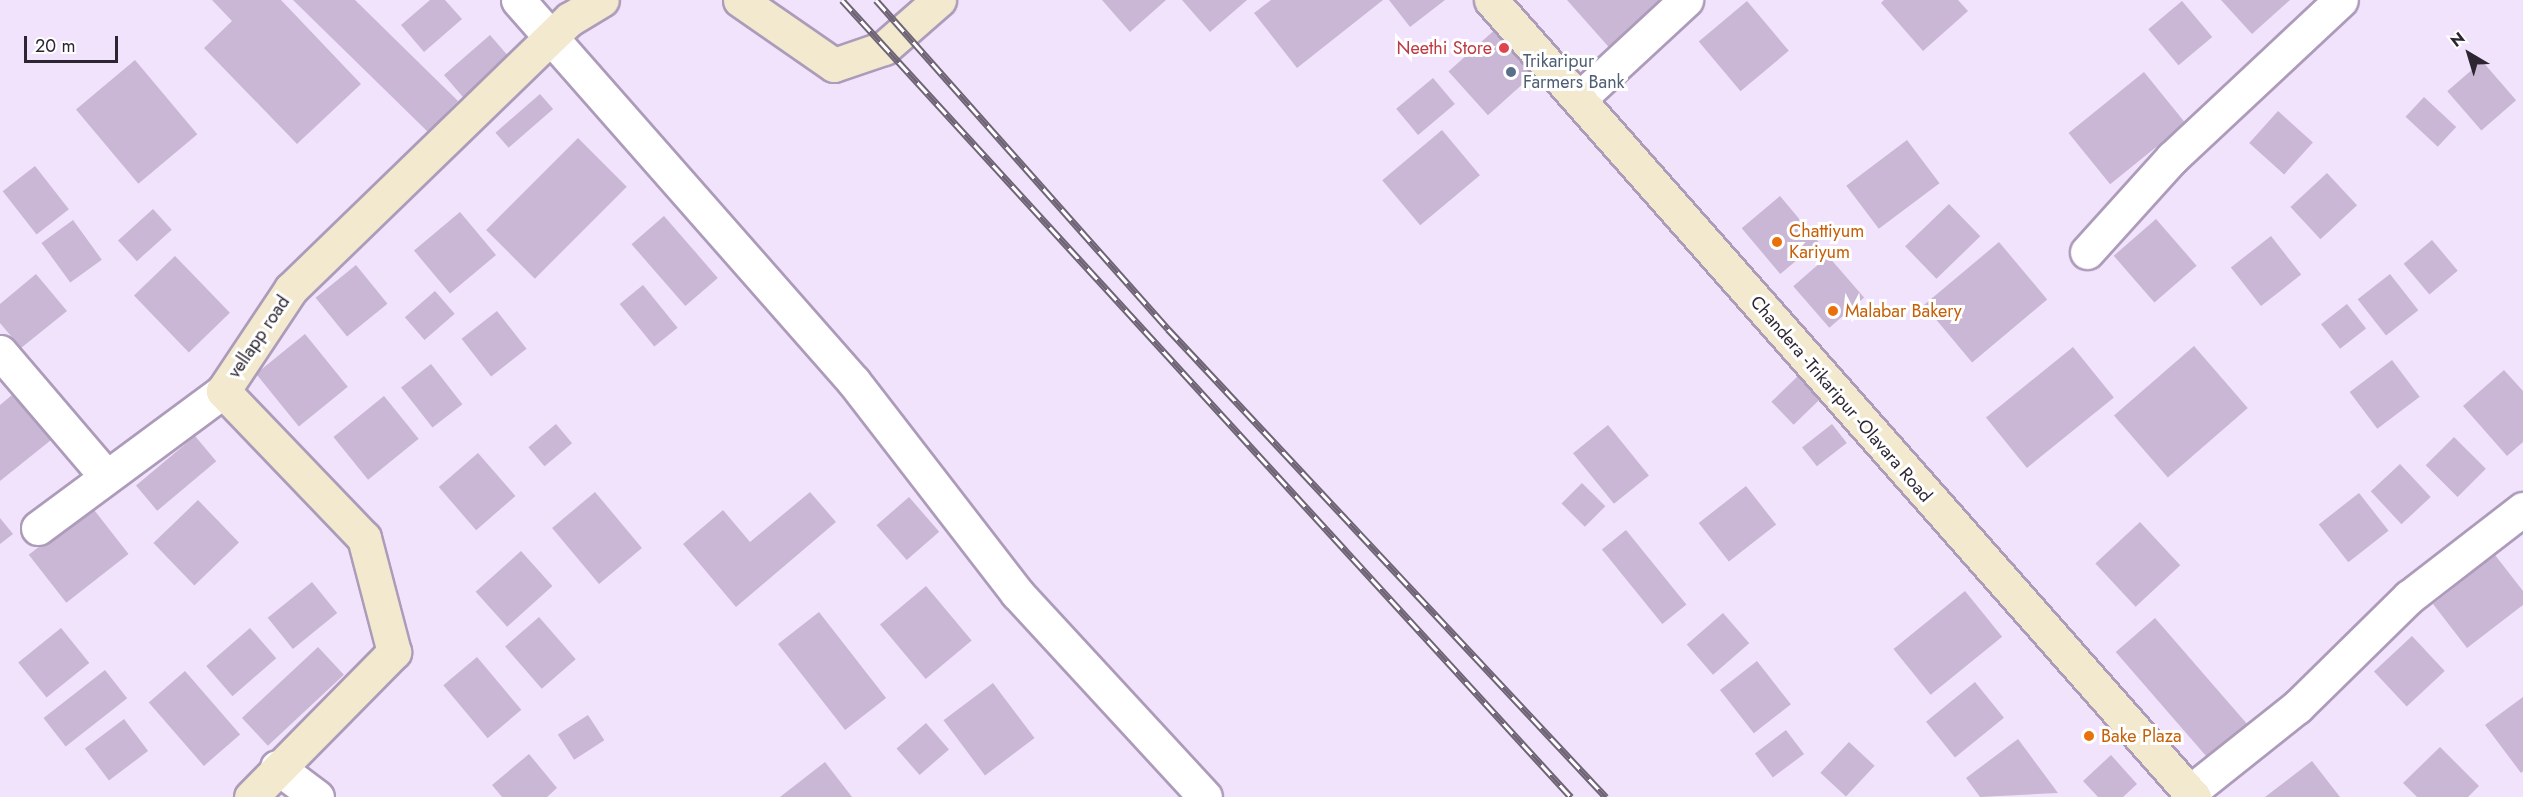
<!DOCTYPE html>
<html>
<head>
<meta charset="utf-8">
<style>
	body { margin:0 }
	#map { position:relative; width:2523px; height:797px; overflow:hidden; background:#f2e3fd; font-family:Jost,sans-serif }
	div>[style] { position:absolute }
	.building>* { inset:0; background:#c9b7d5; transform-origin:0 0 }
	.roads { filter:drop-shadow(2px 0 #ad9bba) drop-shadow(-2px 0 #ad9bba) drop-shadow(0 2px #ad9bba) drop-shadow(0 -2px #ad9bba) }
	.street>* { height:33px; margin:-16.5px; padding:0 16.5px; transform-origin:16.5px; border-radius:16.5px; background:#fff }
	.secondary>* { height:33px; margin:-16.5px; padding:0 16.5px; transform-origin:16.5px; border-radius:16.5px; background:#f2e9ce }
	.rail>* { height:7px; margin-top:-3.5px; transform-origin:0; background:repeating-linear-gradient(90deg,#fff 0 14px,#6e6475 0 28px); box-sizing:border-box; border-block:2px solid #6e6475 }
	.dots>* { width:16px; height:16px; translate:-50% -50%; box-sizing:border-box; border:3px solid #fff; border-radius:50% }
	span { translate:-50% -50%; white-space:nowrap; text-align:center; line-height:1.15; -webkit-text-stroke:6px #fff; paint-order:stroke }
	.health-label { font-size:18px; color:#be3a42 }
	.right { translate:-100% -50%; text-align:right }
	.service-label { font-size:18px; color:#4e5e75 }
	.left { translate:0 -50%; text-align:left }
	.food-label { font-size:18px; color:#c56008 }
	.street-label { font-size:18px; color:#2d2632 }
	.north { position:absolute; left:2439px; top:24px; width:60px; height:60px; -webkit-text-stroke:4px #fff; paint-order:stroke; rotate:322deg; font-size:16px; font-weight:700; line-height:24px; text-align:center; color:#2d2632 }
	.north::after { content:''; display:block; margin:auto; width:21px; height:27px; background:#2d2632; clip-path:polygon(50% 0,100% 100%,50% 72%,0 100%) }
	.scale { position:absolute; left:24px; top:36px; width:94px; height:27px; box-sizing:border-box; border:3px solid #2d2632; border-top:0; padding-left:8px; font-size:18px; line-height:21px; white-space:nowrap; color:#2d2632; -webkit-text-stroke:4px #fff; paint-order:stroke }
</style>
</head>
<body>
<div id="map">
	<div class="building">
		<div style="clip-path:polygon(212px 0,281px 0,361px 84px,297px 144px,204px 48px,232px 21px)"></div>
		<div style="clip-path:polygon(293px 0,355px 0,458px 101px,428px 132px)"></div>
		<div style="clip-path:polygon(430px 0,445px 0,462px 19px,424px 52px,401px 25px)"></div>
		<div style="clip-path:polygon(1102px 0,1166px 0,1130px 32px)"></div>
		<div style="clip-path:polygon(1182px 0,1247px 0,1210px 32px)"></div>
		<div style="clip-path:polygon(1271px 0,1383px 0,1297px 68px,1254px 13px)"></div>
		<div style="clip-path:polygon(1389px 0,1445px 0,1410px 27px)"></div>
		<div style="clip-path:polygon(1567px 0,1674px 0,1614px 53px)"></div>
		<div style="clip-path:polygon(1884px 0,1958px 0,1968px 11px,1923px 51px,1881px 3px)"></div>
		<div style="clip-path:polygon(2221px 0,2290px 0,2252px 34px)"></div>
		<div style="left:1747px;top:1px;width:65px;height:63px;rotate:50deg"></div>
		<div style="left:2182px;top:1px;width:47px;height:44px;rotate:50deg"></div>
		<div style="left:1499px;top:26px;width:59px;height:68px;rotate:48deg"></div>
		<div style="left:490px;top:35px;width:29px;height:61px;rotate:49deg"></div>
		<div style="left:135px;top:60px;width:97px;height:77px;rotate:50deg"></div>
		<div style="left:2482px;top:61px;width:52px;height:46px;rotate:49deg"></div>
		<div style="left:2144px;top:72px;width:66px;height:97px;rotate:51deg"></div>
		<div style="left:1433px;top:78px;width:34px;height:48px;rotate:50deg"></div>
		<div style="left:540px;top:94px;width:20px;height:59px;rotate:49deg"></div>
		<div style="left:2424px;top:97px;width:44px;height:27px;rotate:43deg"></div>
		<div style="left:2278px;top:111px;width:47px;height:43px;rotate:42deg"></div>
		<div style="left:1442px;top:130px;width:59px;height:78px;rotate:50deg"></div>
		<div style="left:578px;top:138px;width:69px;height:130px;rotate:45deg"></div>
		<div style="left:1907px;top:140px;width:54px;height:76px;rotate:53deg"></div>
		<div style="left:35px;top:166px;width:55px;height:41px;rotate:52deg"></div>
		<div style="left:2327px;top:173px;width:44px;height:50px;rotate:47deg"></div>
		<div style="left:1780px;top:196px;width:60px;height:50px;rotate:50deg"></div>
		<div style="left:1949px;top:204px;width:45px;height:61px;rotate:46deg"></div>
		<div style="left:153px;top:209px;width:28px;height:47px;rotate:48deg"></div>
		<div style="left:460px;top:212px;width:56px;height:60px;rotate:50deg"></div>
		<div style="left:664px;top:216px;width:82px;height:43px;rotate:49deg"></div>
		<div style="left:2156px;top:219px;width:62px;height:56px;rotate:49deg"></div>
		<div style="left:73px;top:220px;width:49px;height:39px;rotate:54deg"></div>
		<div style="left:2271px;top:236px;width:49px;height:51px;rotate:52deg"></div>
		<div style="left:2432px;top:240px;width:40px;height:37px;rotate:50deg"></div>
		<div style="left:1999px;top:242px;width:75px;height:98px;rotate:50deg"></div>
		<div style="left:175px;top:256px;width:79px;height:57px;rotate:46deg"></div>
		<div style="left:1828px;top:256px;width:55px;height:46px;rotate:49deg"></div>
		<div style="left:356px;top:265px;width:50px;height:52px;rotate:51deg"></div>
		<div style="clip-path:polygon(36px 274px,67px 311px,21px 348px,0 323px,0 304px)"></div>
		<div style="left:2390px;top:274px;width:46px;height:41px;rotate:52deg"></div>
		<div style="left:643px;top:285px;width:55px;height:30px;rotate:51deg"></div>
		<div style="left:435px;top:291px;width:30px;height:40px;rotate:49deg"></div>
		<div style="left:2347px;top:304px;width:31px;height:33px;rotate:52deg"></div>
		<div style="left:497px;top:311px;width:48px;height:45px;rotate:52deg"></div>
		<div style="left:305px;top:334px;width:68px;height:63px;rotate:51deg"></div>
		<div style="left:2194px;top:346px;width:82px;height:106px;rotate:49deg"></div>
		<div style="left:2073px;top:347px;width:65px;height:112px;rotate:51deg"></div>
		<div style="left:2392px;top:360px;width:46px;height:53px;rotate:53deg"></div>
		<div style="left:431px;top:364px;width:51px;height:38px;rotate:52deg"></div>
		<div style="clip-path:polygon(2504px 370px,2523px 391px,2523px 442px,2507px 456px,2463px 406px)"></div>
		<div style="left:1798px;top:376px;width:32px;height:37px;rotate:46deg"></div>
		<div style="clip-path:polygon(18px 390px,56px 436px,0 481px,0 405px)"></div>
		<div style="left:384px;top:396px;width:55px;height:65px;rotate:51deg"></div>
		<div style="left:556px;top:424px;width:25px;height:36px;rotate:50deg"></div>
		<div style="left:1832px;top:424px;width:24px;height:38px;rotate:52deg"></div>
		<div style="left:1608px;top:425px;width:65px;height:45px;rotate:51deg"></div>
		<div style="left:195px;top:436px;width:33px;height:77px;rotate:50deg"></div>
		<div style="left:2454px;top:437px;width:45px;height:40px;rotate:45deg"></div>
		<div style="left:478px;top:453px;width:57px;height:52px;rotate:49deg"></div>
		<div style="left:2400px;top:464px;width:45px;height:40px;rotate:47deg"></div>
		<div style="left:1582px;top:483px;width:33px;height:29px;rotate:45deg"></div>
		<div style="left:1746px;top:486px;width:49px;height:60px;rotate:52deg"></div>
		<div style="left:595px;top:492px;width:73px;height:56px;rotate:50deg"></div>
		<div style="clip-path:polygon(810px 492px,836px 522px,736px 607px,683px 544px,723px 510px,750px 542px)"></div>
		<div style="left:2359px;top:493px;width:48px;height:51px;rotate:52deg"></div>
		<div style="left:909px;top:497px;width:46px;height:43px;rotate:49deg"></div>
		<div style="left:198px;top:500px;width:59px;height:62px;rotate:46deg"></div>
		<div style="left:91px;top:506px;width:61px;height:79px;rotate:52deg"></div>
		<div style="clip-path:polygon(0 518px,13px 534px,0 544px)"></div>
		<div style="left:2140px;top:522px;width:59px;height:61px;rotate:47deg"></div>
		<div style="left:1626px;top:530px;width:96px;height:31px;rotate:51deg"></div>
		<div style="left:521px;top:551px;width:47px;height:61px;rotate:48deg"></div>
		<div style="clip-path:polygon(2495px 555px,2523px 591px,2523px 605px,2467px 648px,2433px 604px)"></div>
		<div style="left:312px;top:582px;width:40px;height:57px;rotate:51deg"></div>
		<div style="left:926px;top:586px;width:71px;height:60px;rotate:50deg"></div>
		<div style="left:1965px;top:591px;width:59px;height:92px;rotate:51deg"></div>
		<div style="left:819px;top:612px;width:109px;height:52px;rotate:52deg"></div>
		<div style="left:1723px;top:613px;width:40px;height:48px;rotate:49deg"></div>
		<div style="left:539px;top:617px;width:56px;height:45px;rotate:49deg"></div>
		<div style="left:2155px;top:618px;width:144px;height:52px;rotate:49deg"></div>
		<div style="left:61px;top:628px;width:45px;height:55px;rotate:51deg"></div>
		<div style="left:250px;top:628px;width:40px;height:58px;rotate:49deg"></div>
		<div style="left:2412px;top:636px;width:48px;height:52px;rotate:47deg"></div>
		<div style="left:318px;top:647px;width:38px;height:104px;rotate:47deg"></div>
		<div style="left:477px;top:657px;width:69px;height:44px;rotate:50deg"></div>
		<div style="left:1757px;top:661px;width:55px;height:47px;rotate:52deg"></div>
		<div style="left:105px;top:670px;width:36px;height:78px;rotate:52deg"></div>
		<div style="left:185px;top:671px;width:84px;height:48px;rotate:49deg"></div>
		<div style="left:1975px;top:682px;width:46px;height:63px;rotate:51deg"></div>
		<div style="left:993px;top:683px;width:69px;height:62px;rotate:53deg"></div>
		<div style="clip-path:polygon(2523px 697px,2523px 771px,2521px 773px,2485px 725px)"></div>
		<div style="left:588px;top:715px;width:30px;height:36px;rotate:57deg"></div>
		<div style="left:124px;top:719px;width:40px;height:49px;rotate:53deg"></div>
		<div style="left:926px;top:723px;width:35px;height:39px;rotate:49deg"></div>
		<div style="left:1786px;top:730px;width:30px;height:39px;rotate:53deg"></div>
		<div style="clip-path:polygon(2018px 739px,2058px 793px,1980px 797px,1966px 778px)"></div>
		<div style="left:1849px;top:742px;width:35px;height:42px;rotate:43deg"></div>
		<div style="clip-path:polygon(2440px 747px,2479px 786px,2468px 797px,2417px 797px,2403px 783px)"></div>
		<div style="clip-path:polygon(529px 754px,557px 788px,547px 797px,502px 797px,492px 785px)"></div>
		<div style="clip-path:polygon(2111px 755px,2137px 784px,2123px 797px,2098px 797px,2083px 781px)"></div>
		<div style="clip-path:polygon(2312px 761px,2340px 797px,2265px 797px)"></div>
		<div style="clip-path:polygon(825px 762px,852px 797px,780px 797px)"></div>
	</div>
	<div class="roads">
		<div class="street">
			<div style="left:518px;top:0;width:509px;rotate:48.67deg"></div>
			<div style="left:854px;top:382px;width:267px;rotate:52.3deg"></div>
			<div style="left:1017px;top:593px;width:277px;rotate:47.3deg"></div>
			<div style="left:1579px;top:99px;width:146px;rotate:-42.8deg"></div>
			<div style="left:2087px;top:252px;width:127px;rotate:-47.9deg"></div>
			<div style="left:2172px;top:158px;width:231px;rotate:-43.1deg"></div>
			<div style="left:0;top:352px;width:163px;rotate:49.5deg"></div>
			<div style="left:38px;top:528px;width:230px;rotate:-36.5deg"></div>
			<div style="left:277px;top:767px;width:50px;rotate:36.9deg"></div>
			<div style="left:2190px;top:792px;width:137px;rotate:-38.5deg"></div>
			<div style="left:2297px;top:707px;width:157px;rotate:-44.5deg"></div>
			<div style="left:2409px;top:597px;width:144px;rotate:-37.7deg"></div>
		</div>
		<div class="secondary">
			<div style="left:740px;top:0;width:114px;rotate:34.7deg"></div>
			<div style="left:834px;top:65px;width:53px;rotate:-18.8deg"></div>
			<div style="left:884px;top:48px;width:73px;rotate:-41.1deg"></div>
			<div style="left:1491px;top:0;width:1063px;rotate:48.59deg"></div>
			<div style="left:251px;top:797px;width:204px;rotate:-45.4deg"></div>
			<div style="left:394px;top:652px;width:118px;rotate:-104.7deg"></div>
			<div style="left:364px;top:538px;width:204px;rotate:-133.8deg"></div>
			<div style="left:223px;top:391px;width:123px;rotate:-56.3deg"></div>
			<div style="left:291px;top:289px;width:388px;rotate:-44.1deg"></div>
			<div style="left:570px;top:19px;width:37px;rotate:-31deg"></div>
		</div>
	</div>
	<div class="rail">
		<div style="left:842px;top:0;width:1080px;rotate:47.55deg"></div>
		<div style="left:876px;top:0;width:440px;rotate:48.4deg"></div>
		<div style="left:1168px;top:329px;width:641px;rotate:46.9deg"></div>
	</div>
	<div class="dots">
		<div style="left:1504px;top:48px;background:#e0444e"></div>
		<div style="left:1511px;top:72px;background:#5c6f8a"></div>
		<div style="left:1777px;top:242px;background:#e8710a"></div>
		<div style="left:1833px;top:311px;background:#e8710a"></div>
		<div style="left:2089px;top:736px;background:#e8710a"></div>
	</div>
	<div class="health-label">
		<span class="right" style="left:1492px;top:48px">Neethi Store</span>
	</div>
	<div class="service-label">
		<span class="left" style="left:1523px;top:72px">Trikaripur<br>Farmers Bank</span>
	</div>
	<div class="food-label">
		<span class="left" style="left:1789px;top:242px">Chattiyum<br>Kariyum</span>
		<span class="left" style="left:1845px;top:311px">Malabar Bakery</span>
		<span class="left" style="left:2101px;top:736px">Bake Plaza</span>
	</div>
	<div class="street-label">
		<span style="left:259px;top:337px;rotate:-56deg">vellapp road</span>
		<span style="left:1841px;top:399px;rotate:49deg">Chandera -Trikaripur -Olavara Road</span>
	</div>
	<div class="north">N</div>
	<div class="scale">20 m</div>
</div>
</body>
</html>
